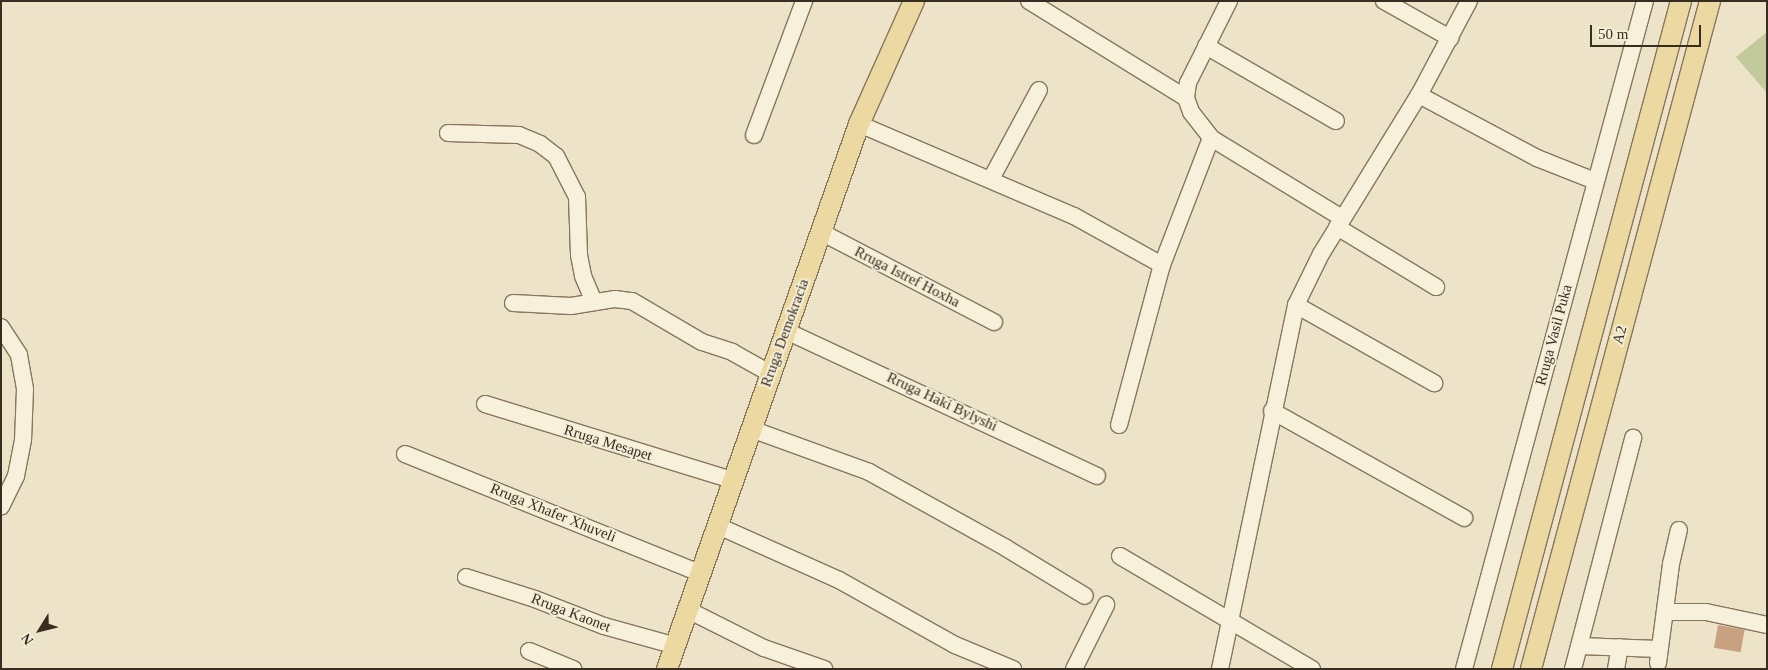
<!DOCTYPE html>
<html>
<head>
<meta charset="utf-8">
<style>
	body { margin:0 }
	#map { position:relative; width:1768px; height:670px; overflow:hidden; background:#ece3c8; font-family:"Times New Roman",serif }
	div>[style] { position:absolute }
	.green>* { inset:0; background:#c2ca9c }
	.building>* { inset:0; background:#c7a180; transform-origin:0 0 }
	.roads { filter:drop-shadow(1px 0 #87765e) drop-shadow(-1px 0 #87765e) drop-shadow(0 1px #87765e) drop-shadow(0 -1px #87765e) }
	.minor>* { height:16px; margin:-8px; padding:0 8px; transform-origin:8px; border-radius:8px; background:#f7f0da }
	.major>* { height:20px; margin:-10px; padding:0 10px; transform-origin:10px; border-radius:10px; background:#ecd9a2 }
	span { translate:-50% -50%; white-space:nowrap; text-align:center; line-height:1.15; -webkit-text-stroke:4px #f4edd7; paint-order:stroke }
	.street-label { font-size:15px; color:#382d20 }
	.frame { position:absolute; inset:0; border:2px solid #382d20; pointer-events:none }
	.north { position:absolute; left:15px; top:605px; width:50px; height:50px; -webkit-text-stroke:4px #f4edd7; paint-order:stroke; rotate:234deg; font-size:14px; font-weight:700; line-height:20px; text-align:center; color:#382d20 }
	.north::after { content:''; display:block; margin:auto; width:18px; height:22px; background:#382d20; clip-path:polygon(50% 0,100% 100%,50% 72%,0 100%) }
	.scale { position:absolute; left:1590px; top:25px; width:111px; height:22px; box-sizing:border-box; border:2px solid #382d20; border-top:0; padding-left:6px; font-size:15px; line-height:18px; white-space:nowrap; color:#382d20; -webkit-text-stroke:4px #f4edd7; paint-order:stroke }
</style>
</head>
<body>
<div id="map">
	<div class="green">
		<div style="clip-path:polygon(1767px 32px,1767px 93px,1736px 57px)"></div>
	</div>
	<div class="building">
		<div style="left:1718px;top:625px;width:27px;height:23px;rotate:10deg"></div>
	</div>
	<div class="roads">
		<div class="minor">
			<div style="left:1029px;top:1px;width:185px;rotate:31.7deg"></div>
			<div style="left:1229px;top:1px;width:92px;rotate:116.6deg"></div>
			<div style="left:1188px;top:83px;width:15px;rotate:98deg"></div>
			<div style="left:1186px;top:98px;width:15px;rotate:70deg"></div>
			<div style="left:1191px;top:112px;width:33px;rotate:52deg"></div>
			<div style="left:1211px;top:138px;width:153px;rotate:31.4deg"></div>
			<div style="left:1384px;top:1px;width:76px;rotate:29.3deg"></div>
			<div style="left:1206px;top:46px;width:150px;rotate:30deg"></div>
			<div style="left:1419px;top:95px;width:134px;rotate:28.1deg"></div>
			<div style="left:1537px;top:158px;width:62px;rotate:21.6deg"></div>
			<div style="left:859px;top:124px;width:234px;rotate:23.2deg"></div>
			<div style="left:1074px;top:216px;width:101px;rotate:29.1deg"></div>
			<div style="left:448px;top:133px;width:71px;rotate:1.6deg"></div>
			<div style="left:519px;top:135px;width:23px;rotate:23deg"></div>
			<div style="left:540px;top:144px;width:20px;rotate:37deg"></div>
			<div style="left:556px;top:156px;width:46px;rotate:62.9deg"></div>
			<div style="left:577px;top:197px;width:58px;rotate:88deg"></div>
			<div style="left:579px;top:255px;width:21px;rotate:79deg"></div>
			<div style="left:583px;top:276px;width:28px;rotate:67deg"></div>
			<div style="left:754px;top:135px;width:143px;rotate:-69.5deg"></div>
			<div style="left:991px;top:179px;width:101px;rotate:-61.7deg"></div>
			<div style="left:1337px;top:227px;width:116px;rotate:31.2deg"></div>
			<div style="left:821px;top:232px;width:195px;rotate:27.5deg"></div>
			<div style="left:513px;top:303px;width:58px;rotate:3deg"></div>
			<div style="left:571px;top:306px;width:45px;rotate:-9deg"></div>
			<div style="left:615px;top:299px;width:17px;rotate:7deg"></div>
			<div style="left:632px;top:301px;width:81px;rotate:30.4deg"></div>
			<div style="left:702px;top:342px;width:32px;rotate:18deg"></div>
			<div style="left:732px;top:352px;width:45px;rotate:29.4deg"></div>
			<div style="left:1296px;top:305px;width:159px;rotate:29.5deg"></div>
			<div style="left:1px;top:327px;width:33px;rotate:57deg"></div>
			<div style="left:19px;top:355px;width:35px;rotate:80deg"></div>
			<div style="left:25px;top:389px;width:51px;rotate:92.2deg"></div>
			<div style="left:23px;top:440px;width:37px;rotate:101deg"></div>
			<div style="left:16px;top:476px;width:34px;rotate:116deg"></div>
			<div style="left:786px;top:331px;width:343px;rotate:25deg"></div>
			<div style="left:485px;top:404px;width:258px;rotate:17.1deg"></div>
			<div style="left:1272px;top:411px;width:220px;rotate:29.1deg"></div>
			<div style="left:1119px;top:425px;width:166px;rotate:-75deg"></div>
			<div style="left:1162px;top:265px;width:136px;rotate:-68.9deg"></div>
			<div style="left:751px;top:429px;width:126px;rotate:20deg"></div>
			<div style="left:869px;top:472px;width:157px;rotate:29deg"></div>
			<div style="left:1006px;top:548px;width:92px;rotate:31.3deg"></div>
			<div style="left:405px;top:454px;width:318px;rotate:22deg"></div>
			<div style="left:716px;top:525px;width:135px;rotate:24.1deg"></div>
			<div style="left:839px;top:580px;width:133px;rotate:29.3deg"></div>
			<div style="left:955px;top:645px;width:63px;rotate:22.5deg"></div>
			<div style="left:1120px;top:556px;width:223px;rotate:30.5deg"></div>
			<div style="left:466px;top:577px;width:72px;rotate:17.7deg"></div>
			<div style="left:535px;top:599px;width:74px;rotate:21.4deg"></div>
			<div style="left:604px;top:626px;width:75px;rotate:15.5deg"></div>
			<div style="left:688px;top:610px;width:85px;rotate:26.6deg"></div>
			<div style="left:764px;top:648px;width:64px;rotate:19.3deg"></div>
			<div style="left:1667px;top:612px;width:39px"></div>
			<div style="left:1706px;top:612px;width:62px;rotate:12deg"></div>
			<div style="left:1579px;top:646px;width:80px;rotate:2.1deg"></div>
			<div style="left:529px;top:651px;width:48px;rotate:22.2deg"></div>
			<div style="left:1658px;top:663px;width:100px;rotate:-82.5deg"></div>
			<div style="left:1671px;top:564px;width:35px;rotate:-77deg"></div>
			<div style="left:1074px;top:669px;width:72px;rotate:-63.4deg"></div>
			<div style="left:1220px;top:669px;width:372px;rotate:-78.2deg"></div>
			<div style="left:1296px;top:305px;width:57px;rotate:-63.9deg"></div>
			<div style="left:1321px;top:254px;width:187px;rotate:-58.4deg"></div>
			<div style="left:1419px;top:95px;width:106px;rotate:-62deg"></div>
			<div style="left:1464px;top:669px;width:692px;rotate:-74.84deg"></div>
			<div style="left:1573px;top:669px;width:239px;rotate:-75.4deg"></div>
			<div style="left:1616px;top:669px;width:22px;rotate:-80deg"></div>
		</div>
		<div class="major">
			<div style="left:667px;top:669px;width:578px;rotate:-70.59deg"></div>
			<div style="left:859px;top:124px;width:135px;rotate:-65.9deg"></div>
			<div style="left:1502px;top:669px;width:692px;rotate:-75deg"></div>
			<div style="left:1531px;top:669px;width:692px;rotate:-75deg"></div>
		</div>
	</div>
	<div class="street-label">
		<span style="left:907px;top:277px;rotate:27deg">Rruga Istref Hoxha</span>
		<span style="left:785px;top:333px;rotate:-70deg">Rruga Demokracia</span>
		<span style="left:1554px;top:335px;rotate:-75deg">Rruga Vasil Puka</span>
		<span style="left:1620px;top:335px;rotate:-75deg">A2</span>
		<span style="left:942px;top:402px;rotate:25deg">Rruga Haki Bylyshi</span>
		<span style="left:608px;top:443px;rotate:17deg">Rruga Mesapet</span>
		<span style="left:553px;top:513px;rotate:22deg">Rruga Xhafer Xhuveli</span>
		<span style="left:571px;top:613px;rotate:21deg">Rruga Kaonet</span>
	</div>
	<div class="frame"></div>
	<div class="north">N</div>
	<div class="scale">50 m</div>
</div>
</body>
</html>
